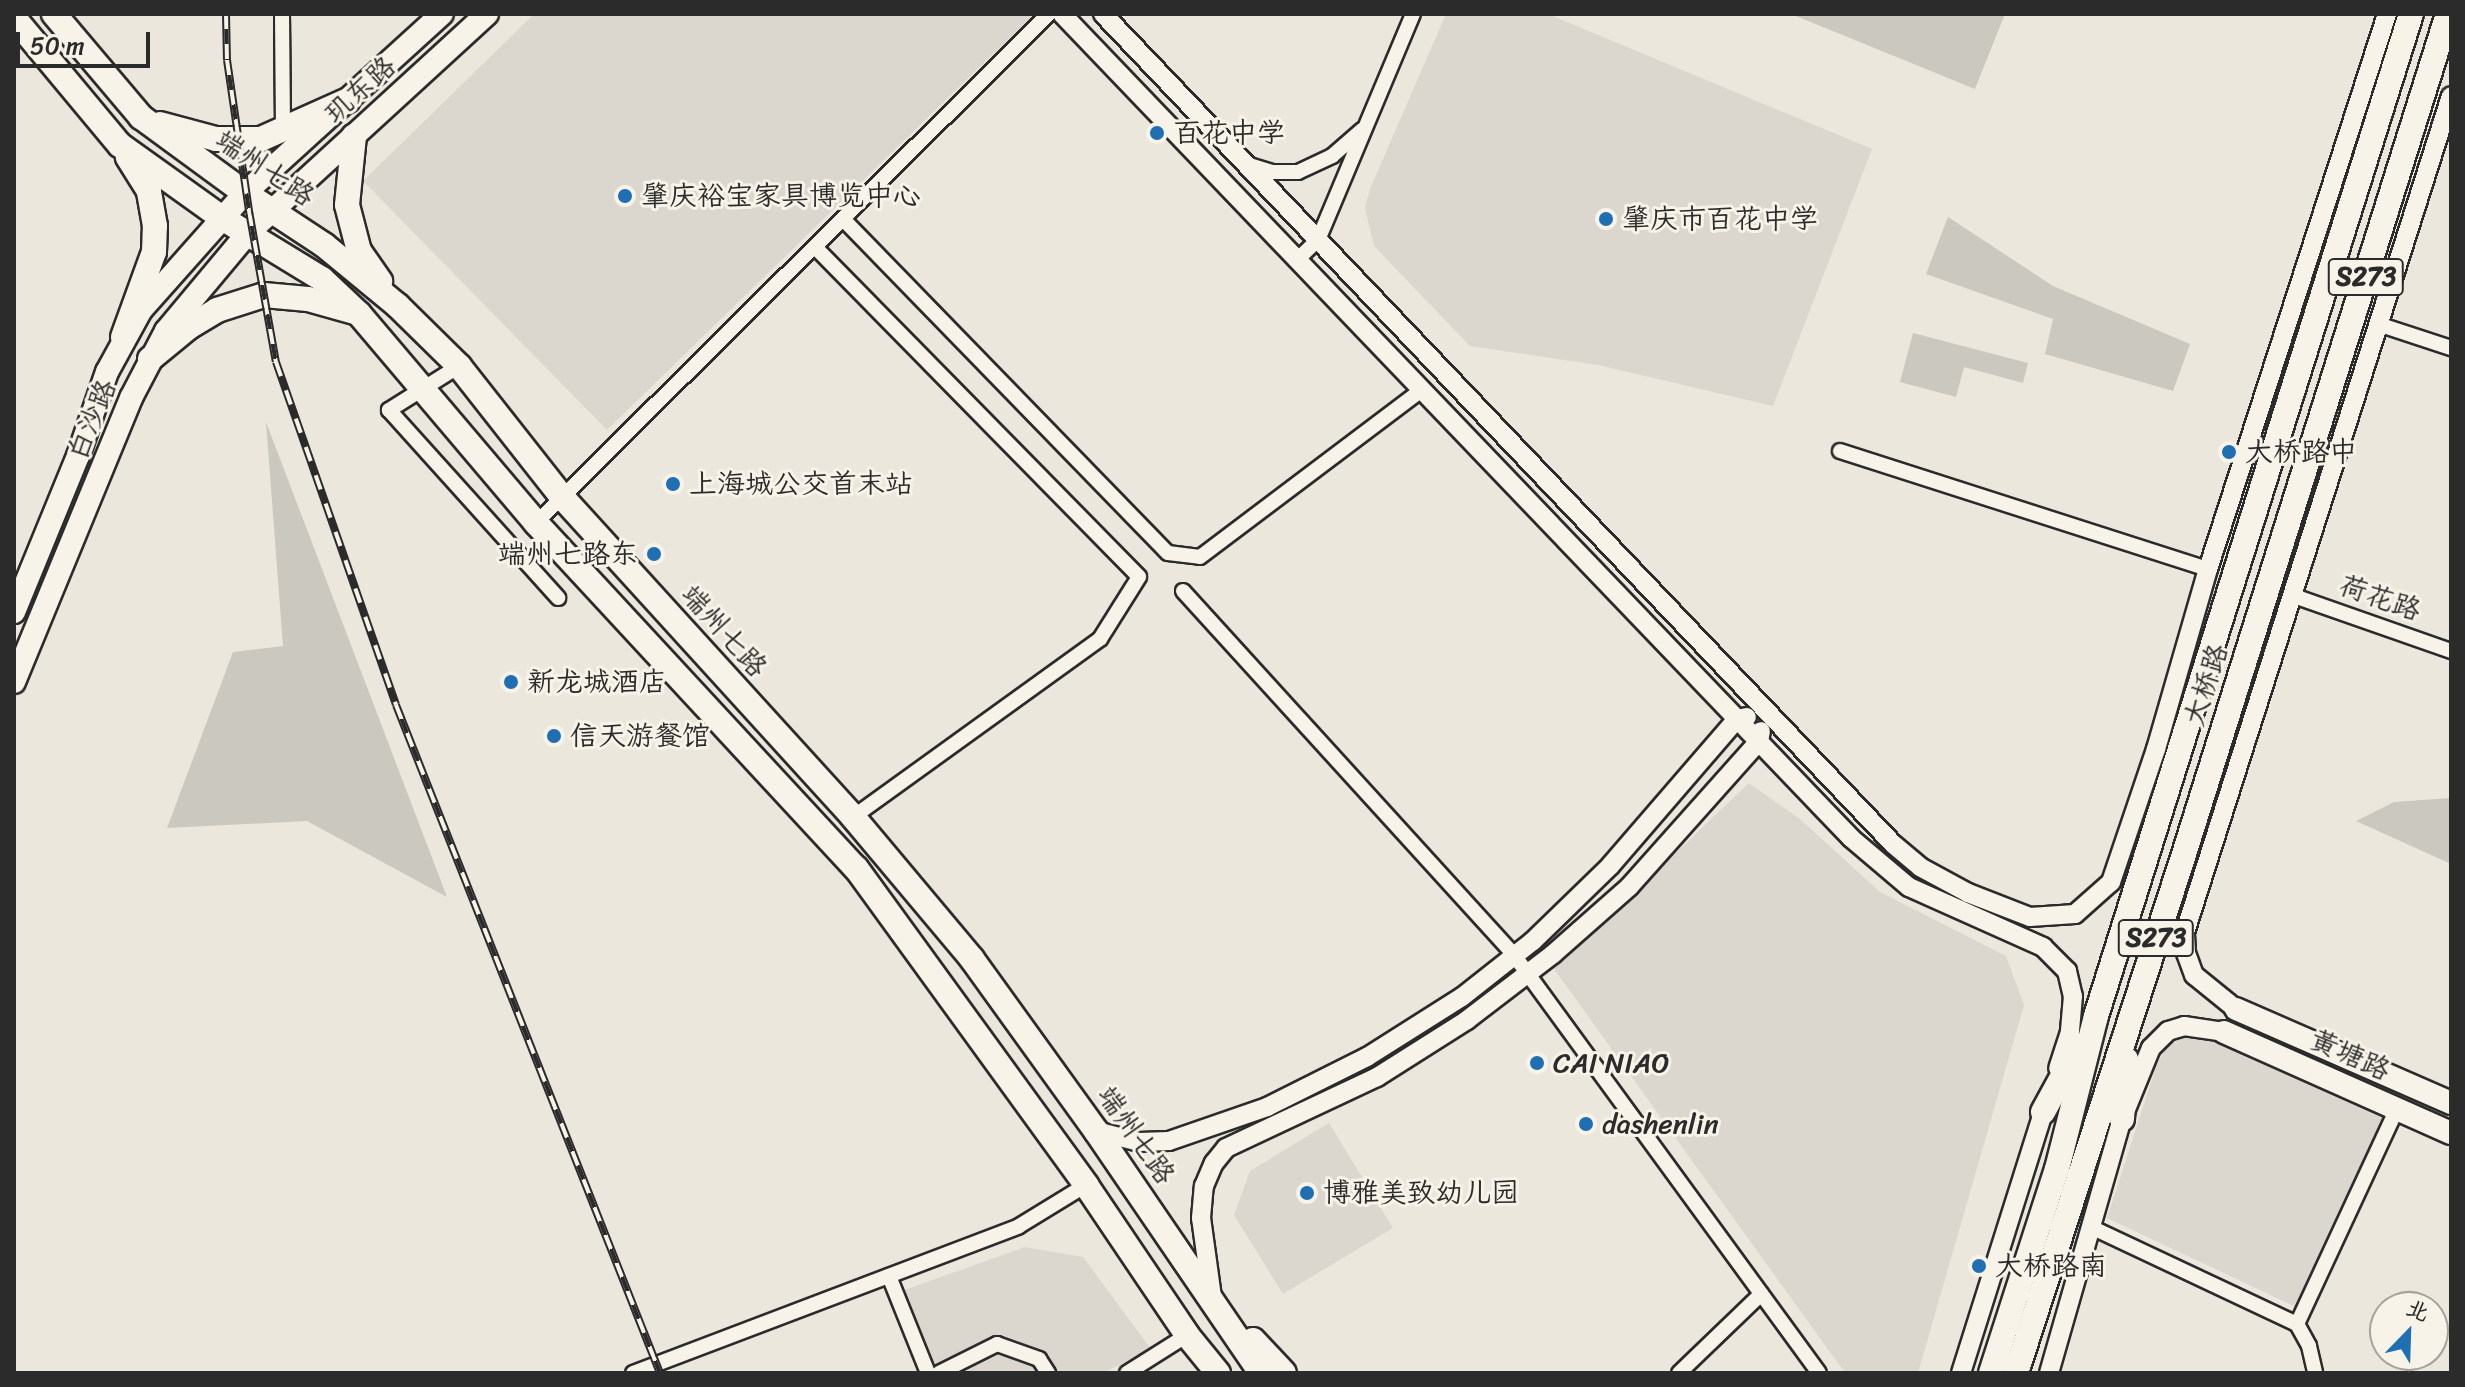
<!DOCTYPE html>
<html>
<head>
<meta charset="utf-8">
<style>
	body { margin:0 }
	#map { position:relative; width:2465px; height:1387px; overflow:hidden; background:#ebe7dd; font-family:Sriracha,"LXGW WenKai TC",sans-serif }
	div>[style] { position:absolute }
	.built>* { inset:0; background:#dbd7ce }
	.green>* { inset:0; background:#cbc8bf }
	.roads { filter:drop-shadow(2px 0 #2b2b2b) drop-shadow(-2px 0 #2b2b2b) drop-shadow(0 2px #2b2b2b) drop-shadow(0 -2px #2b2b2b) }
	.minor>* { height:14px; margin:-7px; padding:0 7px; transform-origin:7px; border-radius:7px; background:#f7f3e8 }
	.tertiary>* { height:18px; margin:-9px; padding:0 9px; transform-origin:9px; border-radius:9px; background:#f7f3e8 }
	.secondary>* { height:22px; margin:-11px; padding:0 11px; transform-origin:11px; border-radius:11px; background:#f7f3e8 }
	.primary>* { height:24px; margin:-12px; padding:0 12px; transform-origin:12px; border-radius:12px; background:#f7f3e8 }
	.rail>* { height:8px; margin-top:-4px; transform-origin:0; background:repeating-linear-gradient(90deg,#f7f3e8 0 15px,#2b2b2b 0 30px); box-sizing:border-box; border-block:2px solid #2b2b2b }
	.dots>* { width:22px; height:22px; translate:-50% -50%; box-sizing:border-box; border:4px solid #f7f3e8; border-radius:50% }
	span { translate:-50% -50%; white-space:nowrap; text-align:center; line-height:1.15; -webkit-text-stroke:6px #f7f3e8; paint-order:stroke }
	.shield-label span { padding:2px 6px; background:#f7f3e8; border:2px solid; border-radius:6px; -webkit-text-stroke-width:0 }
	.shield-label { font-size:26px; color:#2b2b2b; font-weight:700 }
	.street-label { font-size:28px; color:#2b2b2b }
	.poi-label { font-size:28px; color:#2b2b2b }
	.left { translate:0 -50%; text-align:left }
	.right { translate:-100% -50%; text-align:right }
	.frame { position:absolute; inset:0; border:16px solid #2b2b2b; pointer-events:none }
	.north { position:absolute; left:2369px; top:1291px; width:80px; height:80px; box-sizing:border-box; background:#f7f3e8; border:2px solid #a5a39c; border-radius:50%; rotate:23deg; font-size:22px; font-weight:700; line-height:32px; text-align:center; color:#2b2b2b }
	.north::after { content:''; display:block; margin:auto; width:28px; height:36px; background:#1f6fb2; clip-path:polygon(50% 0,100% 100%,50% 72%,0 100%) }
	.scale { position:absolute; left:16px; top:32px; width:134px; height:36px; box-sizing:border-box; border:4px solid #2b2b2b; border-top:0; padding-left:10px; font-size:24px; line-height:28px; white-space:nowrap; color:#2b2b2b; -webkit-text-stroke:6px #f7f3e8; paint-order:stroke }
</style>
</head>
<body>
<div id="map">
	<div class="built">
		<div style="clip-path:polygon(534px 14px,1034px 14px,607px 430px,363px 181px)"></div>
		<div style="clip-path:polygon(1446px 14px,1548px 14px,1872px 149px,1773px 406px,1598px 365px,1470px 346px,1374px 246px,1365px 208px,1370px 189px)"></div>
		<div style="clip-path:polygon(1749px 783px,1800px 819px,1880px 892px,2006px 956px,2024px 1005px,1918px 1373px,1845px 1373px,1554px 969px)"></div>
		<div style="clip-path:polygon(2205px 1029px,2389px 1103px,2296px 1307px,2107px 1218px,2156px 1067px,2164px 1051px,2180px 1037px)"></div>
		<div style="clip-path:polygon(1329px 1123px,1393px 1228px,1283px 1294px,1234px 1215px,1250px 1171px)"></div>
		<div style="clip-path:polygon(1025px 1247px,1083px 1257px,1151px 1349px,1103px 1373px,1059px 1373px,1043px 1354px,997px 1344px,936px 1373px,899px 1292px)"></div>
		<div style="clip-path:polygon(995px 1351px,1035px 1365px,1040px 1373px,958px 1373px)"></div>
	</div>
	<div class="green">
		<div style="clip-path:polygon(1791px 14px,2005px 14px,1975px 89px)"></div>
		<div style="clip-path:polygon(1948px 217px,2053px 286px,2190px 344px,2173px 391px,2045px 354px,2053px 319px,1926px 274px)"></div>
		<div style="clip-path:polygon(1913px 333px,2028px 363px,2023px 383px,1964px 367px,1956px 397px,1900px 382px)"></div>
		<div style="clip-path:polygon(266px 422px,447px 897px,307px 821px,167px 828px,233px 652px,283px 646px)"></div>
		<div style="clip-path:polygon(2451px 798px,2451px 864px,2356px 821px,2394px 802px)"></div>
	</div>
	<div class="roads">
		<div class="minor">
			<div style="left:282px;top:14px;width:117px;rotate:89.5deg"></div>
			<div style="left:1246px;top:164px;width:28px;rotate:17deg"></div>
			<div style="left:1273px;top:172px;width:25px"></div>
			<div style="left:1298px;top:172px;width:38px;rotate:-25deg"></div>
			<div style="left:1332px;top:156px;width:40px;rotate:-41deg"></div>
			<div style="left:843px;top:219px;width:466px;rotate:45.8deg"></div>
			<div style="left:1168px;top:553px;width:32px;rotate:7deg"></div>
			<div style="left:1200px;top:557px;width:278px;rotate:-37deg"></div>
			<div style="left:815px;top:247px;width:462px;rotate:45.5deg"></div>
			<div style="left:1139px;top:577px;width:73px;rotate:122.2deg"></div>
			<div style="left:1100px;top:639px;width:304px;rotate:144.2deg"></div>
			<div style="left:1298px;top:259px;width:28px;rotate:-44deg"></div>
			<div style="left:1318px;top:240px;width:245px;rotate:-67.2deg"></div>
			<div style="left:2378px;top:324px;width:77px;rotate:18.2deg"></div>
			<div style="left:459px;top:366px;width:83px;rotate:147.8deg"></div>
			<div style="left:389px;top:410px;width:253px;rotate:48deg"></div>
			<div style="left:1840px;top:451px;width:386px;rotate:17.8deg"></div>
			<div style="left:536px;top:523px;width:723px;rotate:-44.78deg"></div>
			<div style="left:1183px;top:591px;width:492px;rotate:47.7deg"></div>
			<div style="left:1514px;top:955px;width:517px;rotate:53.88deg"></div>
			<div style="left:2291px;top:595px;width:170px;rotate:19.3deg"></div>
			<div style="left:2093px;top:1228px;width:225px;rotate:25.2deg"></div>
			<div style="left:2297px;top:1324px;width:25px;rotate:61deg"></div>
			<div style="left:2309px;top:1346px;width:28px;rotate:77deg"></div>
			<div style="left:889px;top:1276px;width:105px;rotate:68.1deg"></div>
			<div style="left:2297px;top:1324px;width:237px;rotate:-65.1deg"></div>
			<div style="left:633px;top:1373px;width:413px;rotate:-20.8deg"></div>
			<div style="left:1019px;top:1226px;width:79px;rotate:-31.5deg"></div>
			<div style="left:939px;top:1373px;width:65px;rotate:-26.6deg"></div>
			<div style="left:997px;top:1344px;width:45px;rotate:19.7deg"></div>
			<div style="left:1039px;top:1359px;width:17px;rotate:57deg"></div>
			<div style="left:1127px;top:1373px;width:71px;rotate:-32.3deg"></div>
			<div style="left:1679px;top:1373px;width:114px;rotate:-43.9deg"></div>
		</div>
		<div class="tertiary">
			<div style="left:1062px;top:14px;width:1141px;rotate:46.24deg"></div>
			<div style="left:1851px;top:838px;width:76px;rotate:40.2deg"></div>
			<div style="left:1909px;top:887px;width:147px;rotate:24.1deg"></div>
			<div style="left:2043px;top:947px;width:34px;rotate:45deg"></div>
			<div style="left:2067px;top:971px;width:26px;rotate:77deg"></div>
			<div style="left:2073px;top:996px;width:36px;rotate:95deg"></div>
			<div style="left:2070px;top:1032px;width:38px;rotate:108deg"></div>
			<div style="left:1103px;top:14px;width:1146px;rotate:46.41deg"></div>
			<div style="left:1893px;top:844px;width:35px;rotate:40deg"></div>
			<div style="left:1920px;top:867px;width:55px;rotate:28.4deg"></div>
			<div style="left:1968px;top:893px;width:66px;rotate:21.2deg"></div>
			<div style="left:2030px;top:917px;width:45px;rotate:-3.8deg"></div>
			<div style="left:2075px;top:914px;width:48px;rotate:-41.6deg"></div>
			<div style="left:2111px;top:882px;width:140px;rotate:-71.3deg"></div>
			<div style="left:2156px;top:749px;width:187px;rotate:-73.9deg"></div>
			<div style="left:2208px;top:569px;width:583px;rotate:-72.12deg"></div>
			<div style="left:2236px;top:1009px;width:54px;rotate:-141deg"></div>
			<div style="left:2194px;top:975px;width:23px;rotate:-110deg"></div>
			<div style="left:2186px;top:953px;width:21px;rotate:-93deg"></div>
			<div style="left:2185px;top:932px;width:877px;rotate:-72.35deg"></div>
			<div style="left:1096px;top:1131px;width:44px;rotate:14.3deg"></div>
			<div style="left:1139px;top:1142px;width:30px;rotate:-2deg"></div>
			<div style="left:1169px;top:1141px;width:104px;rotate:-19.1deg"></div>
			<div style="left:1267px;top:1107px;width:112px;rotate:-26.6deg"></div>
			<div style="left:1367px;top:1057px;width:112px;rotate:-32.3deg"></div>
			<div style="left:1462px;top:997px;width:90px;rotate:-38.3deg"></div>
			<div style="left:1533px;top:941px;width:107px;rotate:-44.2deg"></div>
			<div style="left:1610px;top:866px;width:194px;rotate:-49.2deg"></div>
			<div style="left:1737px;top:719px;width:10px;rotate:-11deg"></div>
			<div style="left:1212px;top:1297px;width:80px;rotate:-97.9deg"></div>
			<div style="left:1201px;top:1218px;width:32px;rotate:-85deg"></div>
			<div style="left:1204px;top:1186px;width:25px;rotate:-67deg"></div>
			<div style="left:1214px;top:1163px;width:19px;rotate:-51deg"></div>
			<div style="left:1226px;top:1148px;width:167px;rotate:-25.2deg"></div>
			<div style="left:1377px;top:1077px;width:107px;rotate:-32.3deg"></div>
			<div style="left:1467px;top:1020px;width:108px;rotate:-37.5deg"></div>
			<div style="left:1553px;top:954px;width:101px;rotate:-41.4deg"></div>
			<div style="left:1629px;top:887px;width:195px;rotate:-48.3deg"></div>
			<div style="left:1759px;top:741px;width:10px;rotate:-79deg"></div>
			<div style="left:1961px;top:1373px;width:286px;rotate:-72.5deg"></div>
			<div style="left:2049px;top:1373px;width:264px;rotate:-74deg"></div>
			<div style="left:2122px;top:1119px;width:77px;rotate:-67.8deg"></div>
			<div style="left:2151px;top:1048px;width:24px;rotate:-45deg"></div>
			<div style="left:2168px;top:1031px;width:17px;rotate:-17deg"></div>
			<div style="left:2184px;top:1026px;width:40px;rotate:8.5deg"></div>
		</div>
		<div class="secondary">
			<div style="left:14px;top:612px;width:169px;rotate:-67.7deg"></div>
			<div style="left:78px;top:456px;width:89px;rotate:-71deg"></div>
			<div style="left:107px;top:372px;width:71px;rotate:-61.3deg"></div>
			<div style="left:141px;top:310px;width:157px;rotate:-48.4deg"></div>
			<div style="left:245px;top:193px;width:266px;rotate:-42.3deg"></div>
			<div style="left:14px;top:682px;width:307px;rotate:-67.6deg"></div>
			<div style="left:131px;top:398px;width:76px;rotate:-62.4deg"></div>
			<div style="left:166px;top:331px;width:128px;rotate:-50.1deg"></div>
			<div style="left:248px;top:233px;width:324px;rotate:-42.5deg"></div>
			<div style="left:2236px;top:1009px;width:235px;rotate:23.6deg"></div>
			<div style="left:2224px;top:1032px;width:248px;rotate:24deg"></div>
		</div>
		<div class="primary">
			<div style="left:54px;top:14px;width:135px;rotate:49.8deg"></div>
			<div style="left:141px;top:117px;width:129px;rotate:36.2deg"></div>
			<div style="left:245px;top:193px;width:95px;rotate:33.4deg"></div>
			<div style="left:324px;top:245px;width:96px;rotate:39.5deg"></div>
			<div style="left:398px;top:306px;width:86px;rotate:44.5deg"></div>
			<div style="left:459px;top:366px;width:168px;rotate:51.8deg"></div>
			<div style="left:563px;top:498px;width:431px;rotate:47.7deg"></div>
			<div style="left:853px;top:817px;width:185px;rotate:50deg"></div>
			<div style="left:972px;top:959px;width:212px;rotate:54.2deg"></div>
			<div style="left:1096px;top:1131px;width:293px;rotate:55.7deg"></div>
			<div style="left:14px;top:18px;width:165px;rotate:50.2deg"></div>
			<div style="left:120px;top:145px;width:125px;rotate:35.6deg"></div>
			<div style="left:222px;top:218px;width:117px;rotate:31.4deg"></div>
			<div style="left:322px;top:279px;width:51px;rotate:43.4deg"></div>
			<div style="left:359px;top:314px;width:274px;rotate:49.7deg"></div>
			<div style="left:536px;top:523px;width:471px;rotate:47.2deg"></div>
			<div style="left:856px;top:868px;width:392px;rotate:54deg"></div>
			<div style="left:1086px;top:1185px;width:181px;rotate:56deg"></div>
			<div style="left:1187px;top:1335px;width:49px;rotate:50.8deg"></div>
			<div style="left:160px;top:124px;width:58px;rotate:15deg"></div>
			<div style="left:216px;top:139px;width:45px"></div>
			<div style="left:261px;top:139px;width:95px;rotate:-24.1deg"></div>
			<div style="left:354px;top:136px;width:69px;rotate:95.8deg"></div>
			<div style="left:347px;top:205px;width:48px;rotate:75.4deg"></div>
			<div style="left:359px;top:251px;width:37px;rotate:55deg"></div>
			<div style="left:123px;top:337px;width:90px;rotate:-70deg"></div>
			<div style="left:154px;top:252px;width:26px;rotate:-88deg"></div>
			<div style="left:155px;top:226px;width:36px;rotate:-100deg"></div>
			<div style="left:149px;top:191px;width:40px;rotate:-122deg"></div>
			<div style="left:150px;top:359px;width:50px;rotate:-39.4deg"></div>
			<div style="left:189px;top:327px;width:33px;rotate:-31deg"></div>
			<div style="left:217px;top:310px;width:49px;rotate:-17.7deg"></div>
			<div style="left:264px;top:295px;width:44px;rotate:5.2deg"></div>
			<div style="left:308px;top:299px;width:49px;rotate:15.5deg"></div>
			<div style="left:2043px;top:1112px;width:75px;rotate:-61.4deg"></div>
			<div style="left:2122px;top:1119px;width:60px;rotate:-86.2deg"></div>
			<div style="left:1253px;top:1340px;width:45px;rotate:46.8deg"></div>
			<div style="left:1991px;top:1373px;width:214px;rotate:-72.1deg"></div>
			<div style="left:2057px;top:1169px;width:158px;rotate:-75.7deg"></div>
			<div style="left:2096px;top:1016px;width:1050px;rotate:-72.55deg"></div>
			<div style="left:2016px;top:1373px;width:549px;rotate:-72.06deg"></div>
			<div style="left:2185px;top:851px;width:877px;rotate:-72.56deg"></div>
		</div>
	</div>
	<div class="rail">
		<div style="left:226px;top:14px;width:46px;rotate:88.8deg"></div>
		<div style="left:227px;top:60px;width:153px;rotate:81.7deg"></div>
		<div style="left:249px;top:211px;width:153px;rotate:79.9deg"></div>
		<div style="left:276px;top:362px;width:363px;rotate:70.7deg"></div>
		<div style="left:396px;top:705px;width:718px;rotate:68.44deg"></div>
	</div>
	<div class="dots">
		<div style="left:1157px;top:133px;background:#1f6fb2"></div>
		<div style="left:625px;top:196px;background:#1f6fb2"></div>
		<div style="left:1606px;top:219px;background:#1f6fb2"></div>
		<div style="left:2229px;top:452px;background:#1f6fb2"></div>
		<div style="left:673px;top:484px;background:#1f6fb2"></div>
		<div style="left:654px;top:554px;background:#1f6fb2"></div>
		<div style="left:511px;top:682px;background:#1f6fb2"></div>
		<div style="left:554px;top:736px;background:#1f6fb2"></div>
		<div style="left:1537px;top:1063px;background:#1f6fb2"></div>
		<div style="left:1586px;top:1124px;background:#1f6fb2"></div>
		<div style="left:1307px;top:1193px;background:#1f6fb2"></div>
		<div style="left:1979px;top:1266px;background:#1f6fb2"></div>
	</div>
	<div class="shield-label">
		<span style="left:2366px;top:277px">S273</span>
		<span style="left:2156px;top:938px">S273</span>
	</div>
	<div class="street-label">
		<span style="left:360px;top:90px;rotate:-42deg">玑东路</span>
		<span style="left:265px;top:168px;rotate:34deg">端州七路</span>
		<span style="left:92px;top:420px;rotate:-68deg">白沙路</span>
		<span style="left:2380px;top:598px;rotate:19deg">荷花路</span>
		<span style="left:724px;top:631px;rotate:48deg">端州七路</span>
		<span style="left:2206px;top:685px;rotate:-72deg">大桥路</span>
		<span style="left:2350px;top:1055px;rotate:24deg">黄塘路</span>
		<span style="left:1136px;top:1135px;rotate:55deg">端州七路</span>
	</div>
	<div class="poi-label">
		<span class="left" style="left:1173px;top:133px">百花中学</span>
		<span class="left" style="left:641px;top:196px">肇庆裕宝家具博览中心</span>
		<span class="left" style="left:1622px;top:219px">肇庆市百花中学</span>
		<span class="left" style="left:2245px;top:452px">大桥路中</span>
		<span class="left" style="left:689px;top:484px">上海城公交首末站</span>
		<span class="right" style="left:638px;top:554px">端州七路东</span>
		<span class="left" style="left:527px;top:682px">新龙城酒店</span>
		<span class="left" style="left:570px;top:736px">信天游餐馆</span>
		<span class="left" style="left:1553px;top:1063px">CAI NIAO</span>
		<span class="left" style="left:1602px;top:1124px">dashenlin</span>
		<span class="left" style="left:1323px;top:1193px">博雅美致幼儿园</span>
		<span class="left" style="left:1995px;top:1266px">大桥路南</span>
	</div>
	<div class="frame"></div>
	<div class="north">北</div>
	<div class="scale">50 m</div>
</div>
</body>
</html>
